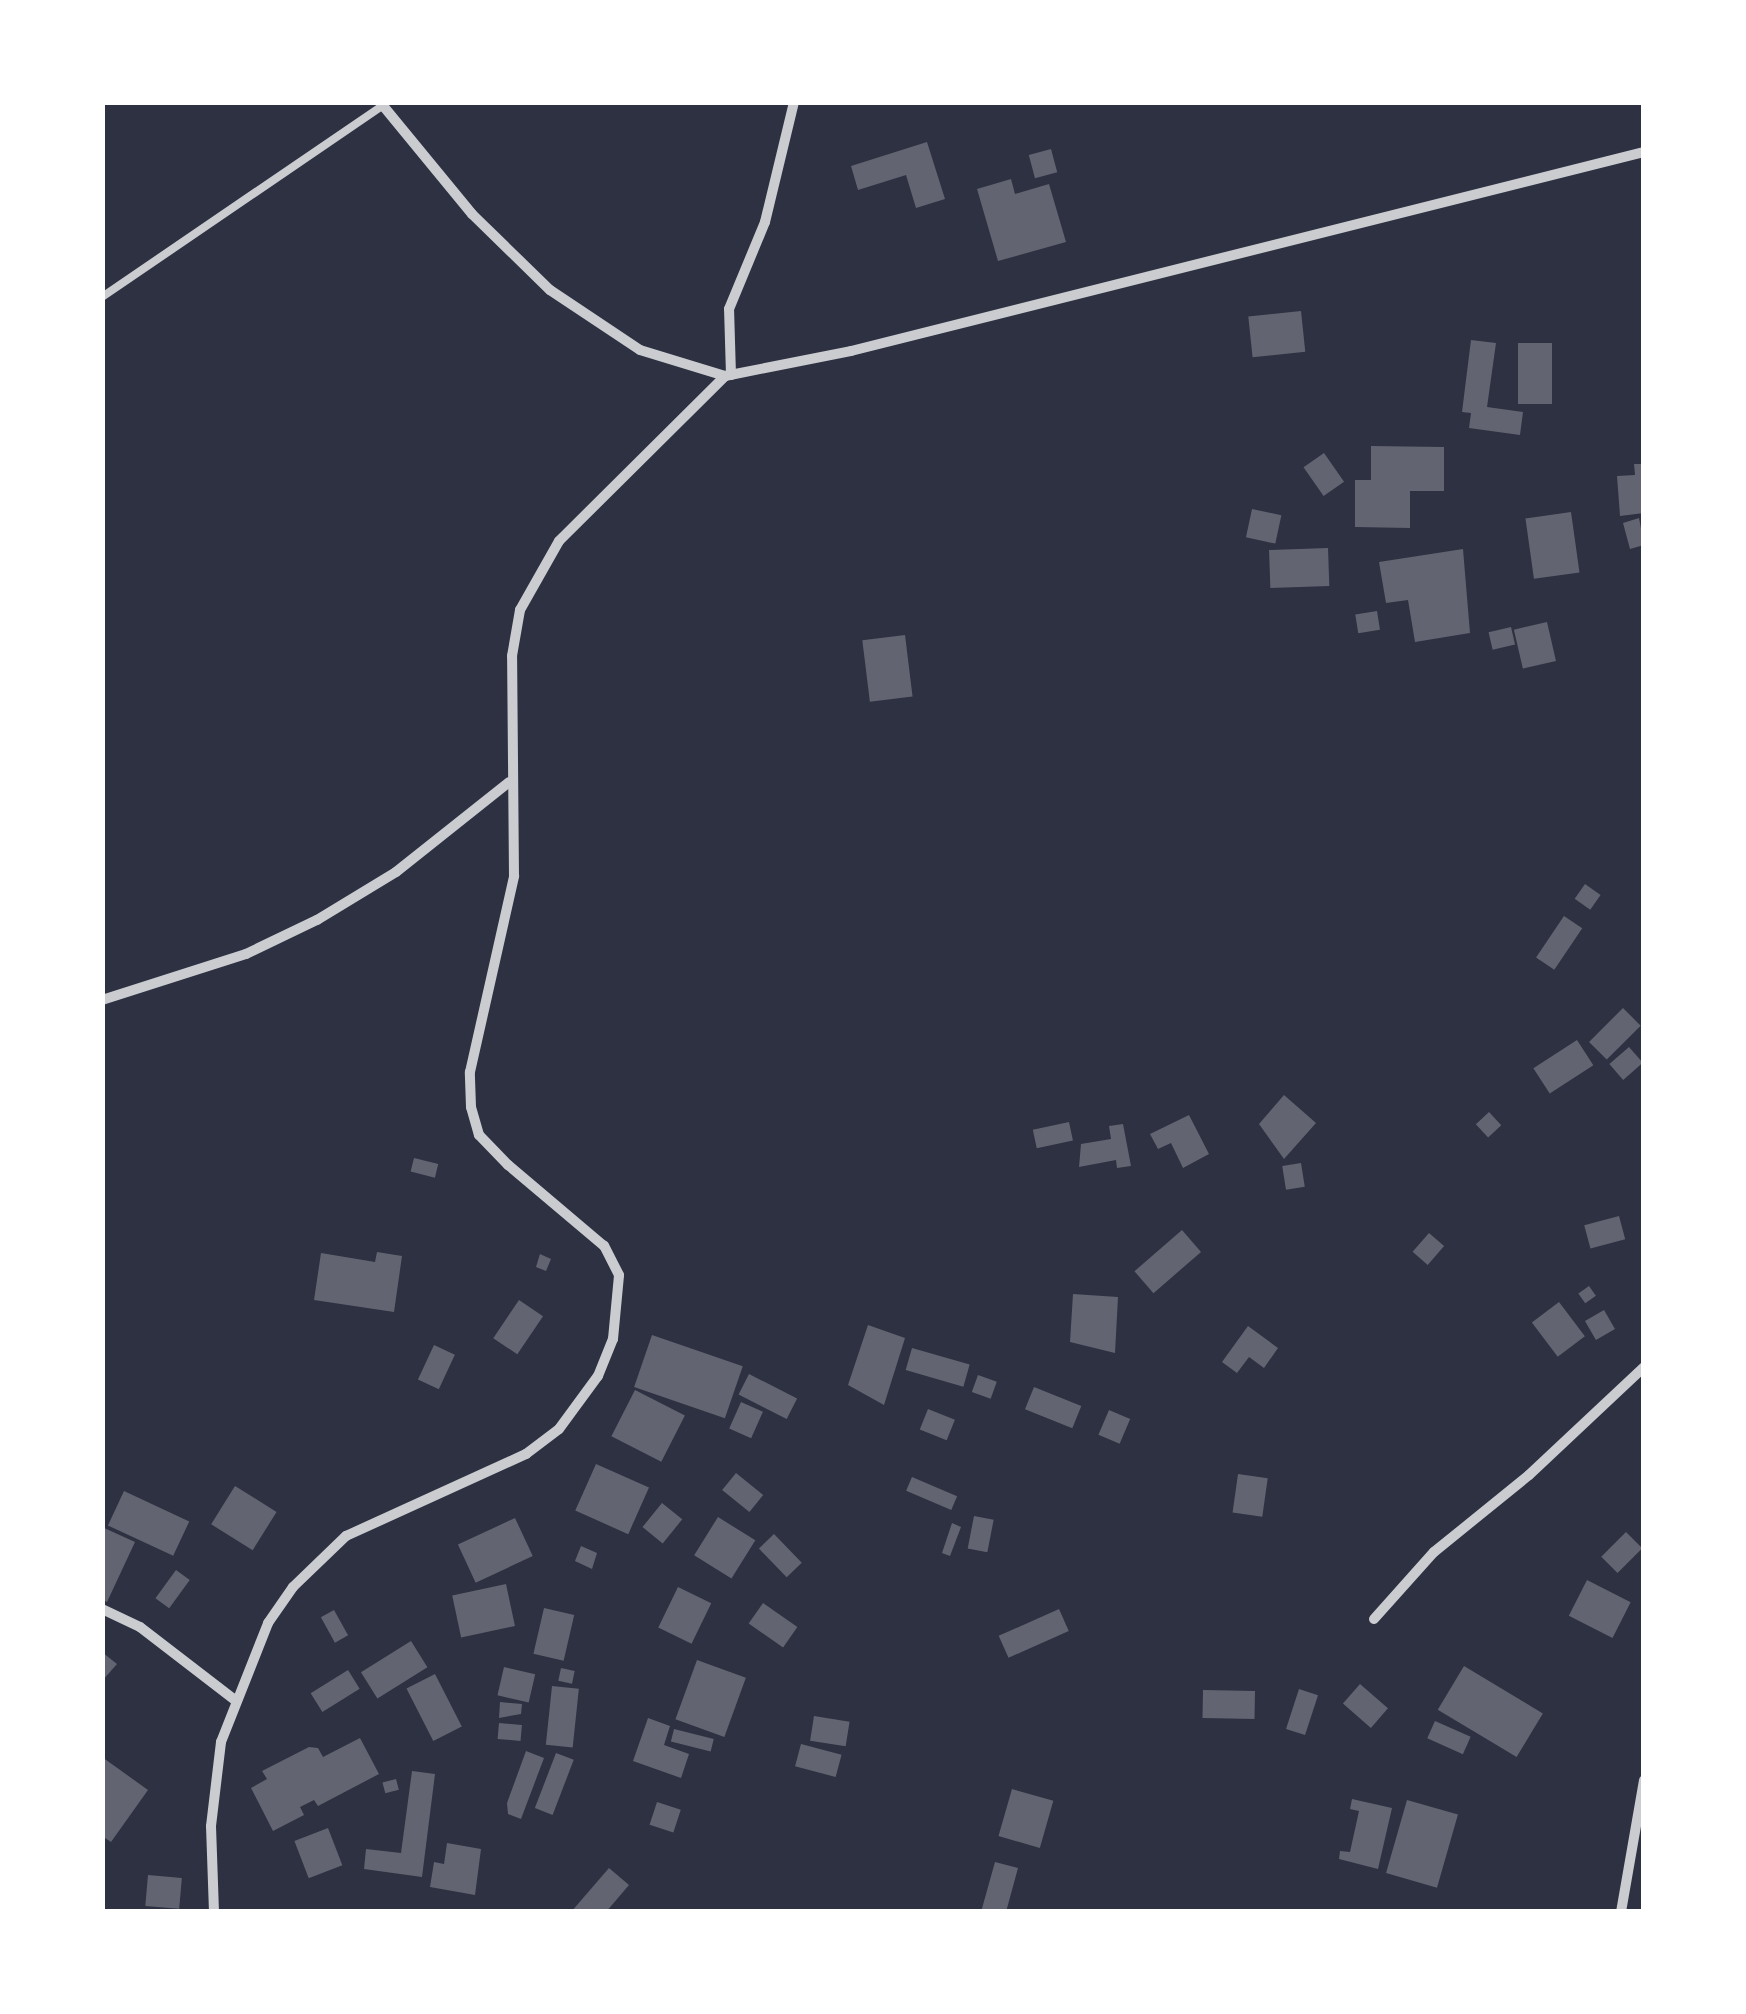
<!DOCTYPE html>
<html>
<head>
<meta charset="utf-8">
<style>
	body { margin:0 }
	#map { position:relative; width:1746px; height:2014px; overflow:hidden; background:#2d3142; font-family:Lato,sans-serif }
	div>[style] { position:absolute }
	.building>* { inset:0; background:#626471; transform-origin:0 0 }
	.service>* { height:8px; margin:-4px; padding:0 4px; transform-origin:4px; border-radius:4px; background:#caccd0 }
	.minor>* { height:10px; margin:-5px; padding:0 5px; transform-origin:5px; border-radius:5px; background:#caccd0 }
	span { translate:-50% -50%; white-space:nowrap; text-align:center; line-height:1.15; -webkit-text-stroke:8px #fff; paint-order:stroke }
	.frame { position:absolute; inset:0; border:105px solid #fff; pointer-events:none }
</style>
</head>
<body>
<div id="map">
	<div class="building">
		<div style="clip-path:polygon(927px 142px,945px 199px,916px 208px,906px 175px,858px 190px,851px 166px)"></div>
		<div style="left:1051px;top:149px;width:24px;height:23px;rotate:75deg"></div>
		<div style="clip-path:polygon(1011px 179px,1015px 194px,1049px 184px,1066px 242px,998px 261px,977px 189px)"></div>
		<div style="left:1301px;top:311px;width:41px;height:53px;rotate:84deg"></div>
		<div style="clip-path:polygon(1471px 340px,1496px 343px,1487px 407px,1523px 412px,1520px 435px,1469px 428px,1471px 413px,1462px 412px)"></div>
		<div style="left:1518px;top:343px;width:34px;height:61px"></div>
		<div style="clip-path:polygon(1371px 446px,1444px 447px,1444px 491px,1410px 491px,1410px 528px,1355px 527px,1355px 480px,1371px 480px)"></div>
		<div style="left:1324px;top:453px;width:35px;height:25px;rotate:55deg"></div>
		<div style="clip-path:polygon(1634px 464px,1644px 464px,1644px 513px,1620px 516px,1617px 476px,1635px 475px)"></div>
		<div style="left:1252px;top:509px;width:30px;height:29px;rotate:12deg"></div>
		<div style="left:1571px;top:512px;width:61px;height:46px;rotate:82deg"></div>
		<div style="clip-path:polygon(1639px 518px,1644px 545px,1630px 549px,1623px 523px)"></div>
		<div style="left:1328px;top:548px;width:38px;height:59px;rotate:88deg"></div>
		<div style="clip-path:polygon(1463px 549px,1470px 633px,1415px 642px,1408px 600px,1386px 603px,1379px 562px)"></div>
		<div style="left:1377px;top:611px;width:19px;height:22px;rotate:81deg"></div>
		<div style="left:1547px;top:622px;width:40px;height:34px;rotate:77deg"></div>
		<div style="left:1511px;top:627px;width:18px;height:23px;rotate:77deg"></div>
		<div style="left:905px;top:635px;width:62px;height:43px;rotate:83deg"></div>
		<div style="left:1585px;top:884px;width:19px;height:18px;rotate:35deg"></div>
		<div style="left:1564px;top:916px;width:22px;height:50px;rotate:34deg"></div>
		<div style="left:1623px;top:1008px;width:25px;height:48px;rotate:45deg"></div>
		<div style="left:1577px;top:1040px;width:30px;height:52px;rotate:57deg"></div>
		<div style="left:1629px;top:1047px;width:21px;height:26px;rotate:49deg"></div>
		<div style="clip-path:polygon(1284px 1095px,1316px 1123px,1284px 1159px,1259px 1124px)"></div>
		<div style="left:1489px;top:1112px;width:18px;height:18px;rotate:47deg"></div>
		<div style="clip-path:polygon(1189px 1115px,1209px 1154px,1183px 1168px,1171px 1143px,1158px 1149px,1150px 1134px)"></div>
		<div style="left:1069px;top:1122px;width:19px;height:37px;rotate:78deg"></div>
		<div style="clip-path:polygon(1123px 1124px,1131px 1166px,1117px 1168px,1116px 1160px,1079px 1167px,1081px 1144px,1111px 1139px,1109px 1126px)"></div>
		<div style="left:414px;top:1158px;width:25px;height:14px;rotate:14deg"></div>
		<div style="left:1301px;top:1163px;width:24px;height:19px;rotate:81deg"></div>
		<div style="left:1619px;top:1216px;width:24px;height:36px;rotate:75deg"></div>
		<div style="left:1182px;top:1230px;width:29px;height:63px;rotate:49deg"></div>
		<div style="left:1429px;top:1233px;width:20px;height:25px;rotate:41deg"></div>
		<div style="clip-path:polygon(377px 1252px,402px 1256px,394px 1312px,314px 1300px,321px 1253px,375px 1262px)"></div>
		<div style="clip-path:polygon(540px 1254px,551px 1259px,546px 1271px,536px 1267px)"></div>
		<div style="left:1589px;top:1286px;width:12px;height:13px;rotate:55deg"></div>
		<div style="clip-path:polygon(1073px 1294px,1118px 1297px,1115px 1353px,1070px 1342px)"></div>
		<div style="left:519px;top:1300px;width:29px;height:46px;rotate:34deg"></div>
		<div style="left:1559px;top:1302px;width:43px;height:34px;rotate:53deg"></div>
		<div style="left:1604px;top:1310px;width:22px;height:22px;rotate:60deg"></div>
		<div style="clip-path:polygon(868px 1325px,905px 1338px,884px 1405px,848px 1385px)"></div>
		<div style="clip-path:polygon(1248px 1326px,1278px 1348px,1264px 1368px,1249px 1357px,1237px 1373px,1222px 1362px)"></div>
		<div style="left:652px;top:1335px;width:96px;height:55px;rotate:19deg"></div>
		<div style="left:434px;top:1345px;width:23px;height:38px;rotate:25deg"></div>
		<div style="left:912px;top:1348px;width:60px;height:23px;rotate:16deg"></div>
		<div style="left:749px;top:1374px;width:54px;height:23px;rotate:27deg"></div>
		<div style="left:978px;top:1375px;width:20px;height:18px;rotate:20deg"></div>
		<div style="left:1034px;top:1387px;width:51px;height:24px;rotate:22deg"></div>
		<div style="left:635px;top:1390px;width:56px;height:52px;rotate:27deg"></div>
		<div style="left:741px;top:1402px;width:24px;height:29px;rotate:24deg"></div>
		<div style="left:928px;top:1409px;width:29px;height:22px;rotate:22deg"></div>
		<div style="left:1109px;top:1410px;width:23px;height:27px;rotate:23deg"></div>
		<div style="left:596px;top:1464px;width:58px;height:51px;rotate:24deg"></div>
		<div style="left:736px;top:1473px;width:35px;height:22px;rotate:39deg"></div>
		<div style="left:1238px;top:1474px;width:30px;height:39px;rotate:8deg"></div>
		<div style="left:912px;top:1477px;width:49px;height:15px;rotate:23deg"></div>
		<div style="left:235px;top:1486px;width:49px;height:45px;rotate:32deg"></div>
		<div style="left:124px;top:1491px;width:72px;height:38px;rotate:25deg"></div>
		<div style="left:662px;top:1503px;width:26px;height:31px;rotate:39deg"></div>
		<div style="left:974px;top:1516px;width:20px;height:33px;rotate:11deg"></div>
		<div style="left:718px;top:1517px;width:44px;height:45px;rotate:32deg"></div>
		<div style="left:515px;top:1518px;width:42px;height:63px;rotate:65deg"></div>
		<div style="clip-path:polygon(952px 1523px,961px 1527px,950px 1556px,942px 1553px)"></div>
		<div style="clip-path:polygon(102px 1527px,135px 1542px,107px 1602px,102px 1599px)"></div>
		<div style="left:1626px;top:1532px;width:23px;height:35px;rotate:45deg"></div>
		<div style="left:774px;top:1534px;width:40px;height:21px;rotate:46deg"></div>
		<div style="clip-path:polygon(581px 1546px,597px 1553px,592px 1569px,575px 1561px)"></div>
		<div style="left:176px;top:1570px;width:17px;height:35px;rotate:36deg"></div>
		<div style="left:1587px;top:1580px;width:49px;height:40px;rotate:27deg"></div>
		<div style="left:506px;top:1584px;width:43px;height:55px;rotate:78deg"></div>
		<div style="left:678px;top:1587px;width:37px;height:45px;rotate:26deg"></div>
		<div style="left:763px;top:1603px;width:42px;height:25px;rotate:35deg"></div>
		<div style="left:544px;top:1608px;width:31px;height:47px;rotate:13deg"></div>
		<div style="left:1059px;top:1609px;width:24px;height:66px;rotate:66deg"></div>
		<div style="left:334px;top:1610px;width:29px;height:15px;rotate:61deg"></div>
		<div style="left:411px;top:1641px;width:31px;height:59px;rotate:58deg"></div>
		<div style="clip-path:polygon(102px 1652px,117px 1664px,102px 1681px)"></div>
		<div style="left:697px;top:1660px;width:52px;height:63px;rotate:20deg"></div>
		<div style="left:1464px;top:1666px;width:92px;height:51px;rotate:31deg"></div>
		<div style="left:504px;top:1667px;width:32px;height:29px;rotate:13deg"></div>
		<div style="left:561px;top:1668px;width:14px;height:13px;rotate:12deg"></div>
		<div style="left:348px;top:1670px;width:22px;height:44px;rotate:58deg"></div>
		<div style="left:435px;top:1674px;width:59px;height:32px;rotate:63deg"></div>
		<div style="left:1360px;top:1684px;width:37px;height:26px;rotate:41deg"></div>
		<div style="left:552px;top:1686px;width:27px;height:59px;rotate:6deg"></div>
		<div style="left:1299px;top:1689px;width:20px;height:42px;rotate:18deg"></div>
		<div style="left:1203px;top:1690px;width:52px;height:28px;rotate:1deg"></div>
		<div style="clip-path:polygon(500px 1702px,522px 1704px,521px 1714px,499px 1718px)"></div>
		<div style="left:814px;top:1716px;width:36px;height:25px;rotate:9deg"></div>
		<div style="clip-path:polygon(648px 1718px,670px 1726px,664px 1745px,689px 1754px,681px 1778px,633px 1761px)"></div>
		<div style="left:1435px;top:1721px;width:39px;height:19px;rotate:24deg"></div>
		<div style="left:499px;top:1723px;width:23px;height:16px;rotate:5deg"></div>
		<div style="left:674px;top:1729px;width:41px;height:13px;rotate:14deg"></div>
		<div style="clip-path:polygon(360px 1738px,379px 1774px,318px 1806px,314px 1800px,300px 1807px,304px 1815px,273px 1831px,251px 1788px,267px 1779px,262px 1771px,309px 1747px,318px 1748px,323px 1757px)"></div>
		<div style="left:801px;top:1744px;width:42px;height:23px;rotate:15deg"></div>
		<div style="clip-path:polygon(526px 1751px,544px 1758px,521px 1819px,508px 1814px,507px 1803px)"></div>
		<div style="left:556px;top:1753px;width:19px;height:59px;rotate:21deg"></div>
		<div style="clip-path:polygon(102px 1757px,148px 1790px,111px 1842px,102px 1836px)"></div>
		<div style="clip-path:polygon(412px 1771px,435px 1774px,422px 1877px,364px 1869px,366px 1849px,401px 1853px)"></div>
		<div style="left:396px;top:1779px;width:11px;height:14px;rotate:75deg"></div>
		<div style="left:1012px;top:1789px;width:43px;height:49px;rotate:16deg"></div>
		<div style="clip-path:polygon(1352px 1799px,1392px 1808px,1378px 1869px,1339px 1859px,1340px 1851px,1350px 1852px,1359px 1811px,1350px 1809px)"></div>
		<div style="left:1407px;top:1800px;width:53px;height:76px;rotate:16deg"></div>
		<div style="left:657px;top:1802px;width:25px;height:24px;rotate:18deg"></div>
		<div style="left:328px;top:1828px;width:40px;height:36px;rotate:69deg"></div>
		<div style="clip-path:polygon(447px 1843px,481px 1849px,475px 1895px,430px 1887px,434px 1862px,444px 1864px)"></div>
		<div style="clip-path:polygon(995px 1862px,1018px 1868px,1006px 1912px,981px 1912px)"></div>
		<div style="clip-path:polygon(609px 1868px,629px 1885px,606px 1912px,571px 1912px)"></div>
		<div style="left:148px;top:1875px;width:34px;height:31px;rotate:5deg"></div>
	</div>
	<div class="service">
		<div style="left:102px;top:297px;width:339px;rotate:-34.3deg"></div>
	</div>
	<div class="minor">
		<div style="left:380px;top:102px;width:145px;rotate:50.6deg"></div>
		<div style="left:472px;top:214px;width:109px;rotate:44.3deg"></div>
		<div style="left:550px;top:290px;width:108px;rotate:33.7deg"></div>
		<div style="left:640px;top:350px;width:89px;rotate:17deg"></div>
		<div style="left:725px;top:376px;width:128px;rotate:-11.2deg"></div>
		<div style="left:851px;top:351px;width:818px;rotate:-14.09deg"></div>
		<div style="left:731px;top:375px;width:66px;rotate:-91.7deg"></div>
		<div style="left:729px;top:309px;width:94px;rotate:-67.5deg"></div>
		<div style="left:765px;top:222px;width:123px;rotate:-76.4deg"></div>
		<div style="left:102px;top:1000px;width:151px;rotate:-17.7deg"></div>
		<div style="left:246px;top:954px;width:79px;rotate:-25.6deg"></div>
		<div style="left:317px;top:920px;width:92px;rotate:-31.3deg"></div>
		<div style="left:396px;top:872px;width:144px;rotate:-38.5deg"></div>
		<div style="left:102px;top:1609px;width:42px;rotate:25.3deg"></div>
		<div style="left:140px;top:1627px;width:121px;rotate:37.6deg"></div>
		<div style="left:1374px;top:1619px;width:90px;rotate:-48.2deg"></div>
		<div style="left:1434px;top:1552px;width:122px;rotate:-39deg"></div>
		<div style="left:1529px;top:1475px;width:158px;rotate:-43.2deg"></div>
		<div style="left:214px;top:1912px;width:86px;rotate:-92deg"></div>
		<div style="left:211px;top:1826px;width:85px;rotate:-83.2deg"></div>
		<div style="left:221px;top:1742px;width:128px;rotate:-68.4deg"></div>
		<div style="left:268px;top:1623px;width:44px;rotate:-55.2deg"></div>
		<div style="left:293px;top:1587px;width:74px;rotate:-43.9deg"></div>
		<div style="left:346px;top:1536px;width:198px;rotate:-24.5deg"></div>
		<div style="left:526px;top:1454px;width:41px;rotate:-37.1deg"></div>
		<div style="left:559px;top:1429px;width:66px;rotate:-53.7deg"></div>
		<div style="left:598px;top:1376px;width:40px;rotate:-68deg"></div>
		<div style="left:613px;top:1339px;width:64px;rotate:-84.6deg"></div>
		<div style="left:619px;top:1275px;width:33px;rotate:-117deg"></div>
		<div style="left:604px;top:1246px;width:126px;rotate:-139.8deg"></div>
		<div style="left:508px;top:1165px;width:42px;rotate:-134deg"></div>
		<div style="left:479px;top:1135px;width:29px;rotate:-106deg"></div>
		<div style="left:471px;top:1107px;width:35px;rotate:-92deg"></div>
		<div style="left:470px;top:1072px;width:201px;rotate:-77.3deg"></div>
		<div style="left:514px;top:876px;width:220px;rotate:-90.5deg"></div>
		<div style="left:512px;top:656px;width:47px;rotate:-80.1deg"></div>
		<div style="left:520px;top:610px;width:79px;rotate:-60.5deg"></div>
		<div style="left:559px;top:541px;width:234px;rotate:-44.8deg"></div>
		<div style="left:1621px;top:1912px;width:134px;rotate:-80.1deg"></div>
	</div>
	<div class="frame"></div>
</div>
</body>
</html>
